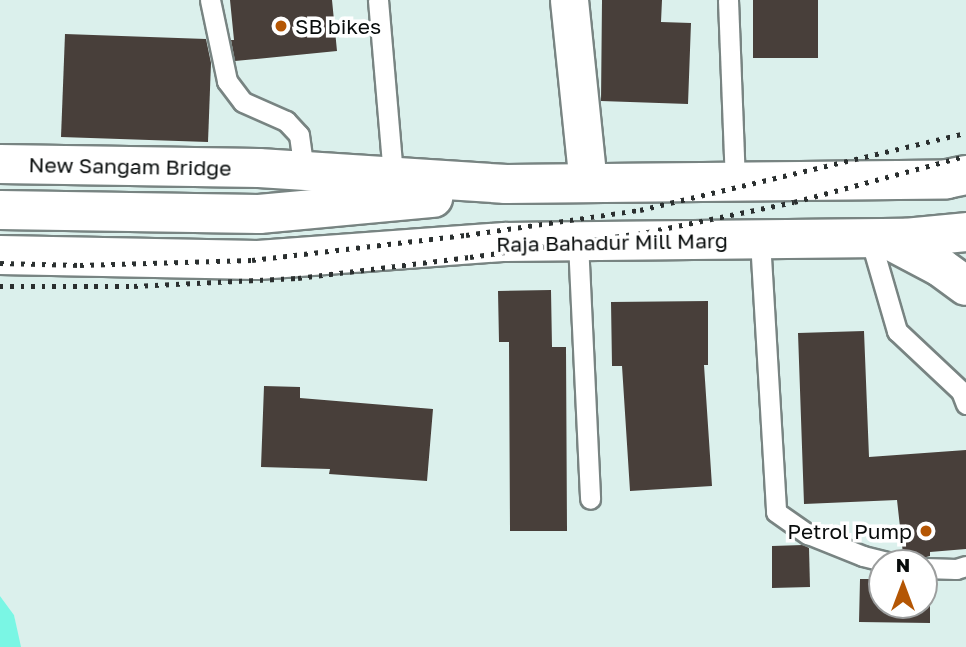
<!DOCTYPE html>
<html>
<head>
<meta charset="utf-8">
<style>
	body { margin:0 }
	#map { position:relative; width:966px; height:647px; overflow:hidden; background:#edfaf8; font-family:"Golos Text",sans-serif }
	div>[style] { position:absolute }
	.built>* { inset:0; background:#dbf0ec }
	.water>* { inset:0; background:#7af6e4 }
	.building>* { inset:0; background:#483f3a; transform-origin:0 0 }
	.roads { filter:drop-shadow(2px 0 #788482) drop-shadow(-2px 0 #788482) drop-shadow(0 2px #788482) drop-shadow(0 -2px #788482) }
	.lane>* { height:19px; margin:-9.5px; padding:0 9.5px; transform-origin:9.5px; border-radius:9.5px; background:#fff }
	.street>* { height:37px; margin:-18.5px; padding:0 18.5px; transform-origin:18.5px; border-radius:18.5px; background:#fff }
	.highway>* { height:38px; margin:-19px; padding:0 19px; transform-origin:19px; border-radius:19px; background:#fff }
	.rail>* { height:5px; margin-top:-2.5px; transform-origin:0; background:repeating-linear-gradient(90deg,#2a2f2f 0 3.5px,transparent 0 10.5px) }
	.dots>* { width:19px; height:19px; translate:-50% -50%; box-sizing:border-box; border:4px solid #fff; border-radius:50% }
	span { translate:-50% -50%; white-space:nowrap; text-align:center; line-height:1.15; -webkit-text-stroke:7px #fff; paint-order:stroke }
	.poi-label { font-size:21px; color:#080c0c }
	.left { translate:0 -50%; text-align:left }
	.right { translate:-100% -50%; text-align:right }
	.street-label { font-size:21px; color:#080c0c }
	.north { position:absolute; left:868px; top:549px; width:70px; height:70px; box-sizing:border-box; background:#fff; border:2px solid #9c9e9e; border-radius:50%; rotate:0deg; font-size:19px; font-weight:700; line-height:28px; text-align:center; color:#080c0c }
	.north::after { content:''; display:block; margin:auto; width:24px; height:32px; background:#b45604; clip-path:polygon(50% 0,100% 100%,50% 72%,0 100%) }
</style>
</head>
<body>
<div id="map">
	<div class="built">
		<div style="clip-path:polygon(evenodd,0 0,966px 0,966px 647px,20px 647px,14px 615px,0 596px,0 0,882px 563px,924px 563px,924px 605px,882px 605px,882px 563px)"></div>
	</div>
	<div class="water">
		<div style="clip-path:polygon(0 596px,14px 615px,21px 647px,0 647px)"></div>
	</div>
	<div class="building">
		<div style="clip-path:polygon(230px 0,332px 0,337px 51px,235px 61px,231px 40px,234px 40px)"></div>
		<div style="clip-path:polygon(602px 0,662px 0,661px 22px,691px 23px,688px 104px,601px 101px)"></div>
		<div style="left:753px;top:0;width:65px;height:58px"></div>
		<div style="clip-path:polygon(65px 34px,206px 39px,211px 63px,208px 142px,61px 137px)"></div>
		<div style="clip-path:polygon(551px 290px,552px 347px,566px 347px,567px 531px,510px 531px,509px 342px,499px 342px,498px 291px)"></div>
		<div style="clip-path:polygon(708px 301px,708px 365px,704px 365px,712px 486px,630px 491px,622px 366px,612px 366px,611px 302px)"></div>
		<div style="clip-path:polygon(864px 331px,869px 457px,966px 450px,966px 549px,930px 552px,930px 556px,904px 563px,897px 500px,804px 504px,798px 333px)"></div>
		<div style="clip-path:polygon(264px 386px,300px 387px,300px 398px,433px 409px,427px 481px,329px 474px,330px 469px,261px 467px)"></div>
		<div style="clip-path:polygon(803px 545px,809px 548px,810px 587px,772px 588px,772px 546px)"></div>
		<div style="clip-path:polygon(860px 579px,882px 579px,882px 605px,924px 605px,924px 580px,930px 580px,930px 623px,859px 622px)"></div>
	</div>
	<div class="roads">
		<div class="lane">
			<div style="left:210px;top:0;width:83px;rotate:78.1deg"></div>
			<div style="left:227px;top:81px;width:26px;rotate:53deg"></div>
			<div style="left:243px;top:102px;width:47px;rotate:23.8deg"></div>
			<div style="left:286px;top:121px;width:19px;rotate:47deg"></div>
			<div style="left:299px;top:135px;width:35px;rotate:82deg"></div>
			<div style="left:378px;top:0;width:177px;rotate:85.1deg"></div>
			<div style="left:728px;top:0;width:182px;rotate:87.8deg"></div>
			<div style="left:870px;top:238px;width:97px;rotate:73.8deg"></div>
			<div style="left:897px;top:331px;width:88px;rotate:43.2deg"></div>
			<div style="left:961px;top:391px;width:14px;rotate:69deg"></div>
			<div style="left:760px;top:240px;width:272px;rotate:86.6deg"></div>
			<div style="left:776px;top:512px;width:39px;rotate:35deg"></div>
			<div style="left:808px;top:534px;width:59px;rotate:21.8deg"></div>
			<div style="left:863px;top:556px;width:30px;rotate:14deg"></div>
			<div style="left:578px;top:242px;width:257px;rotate:87.3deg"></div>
			<div style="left:924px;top:568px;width:32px;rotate:2deg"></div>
			<div style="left:956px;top:569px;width:10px;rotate:-17deg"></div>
		</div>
		<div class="street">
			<div style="left:569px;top:0;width:184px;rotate:84.1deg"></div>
		</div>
		<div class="highway">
			<div style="left:0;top:164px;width:259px;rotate:0.9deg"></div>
			<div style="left:259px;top:168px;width:248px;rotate:3.7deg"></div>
			<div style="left:506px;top:184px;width:441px;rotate:-0.6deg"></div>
			<div style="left:947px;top:179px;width:19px;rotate:-12deg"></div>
			<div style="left:0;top:210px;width:259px;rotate:0.9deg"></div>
			<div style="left:259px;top:214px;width:175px;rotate:-5.3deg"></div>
			<div style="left:887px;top:239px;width:60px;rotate:27.8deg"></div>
			<div style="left:940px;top:267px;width:32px;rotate:36deg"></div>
			<div style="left:0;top:255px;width:258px;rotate:1.1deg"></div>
			<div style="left:258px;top:260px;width:248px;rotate:-4.2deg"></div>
			<div style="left:505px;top:242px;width:400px;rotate:-0.6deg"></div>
			<div style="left:905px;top:238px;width:61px;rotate:-5.6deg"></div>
		</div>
	</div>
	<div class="rail">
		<div style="left:0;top:263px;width:80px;rotate:1.4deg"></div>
		<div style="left:80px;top:265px;width:172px;rotate:-1.7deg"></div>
		<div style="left:252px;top:260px;width:215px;rotate:-6.7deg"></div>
		<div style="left:466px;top:235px;width:176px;rotate:-8.2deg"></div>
		<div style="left:640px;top:210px;width:335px;rotate:-13.3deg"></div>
		<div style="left:0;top:286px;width:134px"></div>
		<div style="left:134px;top:286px;width:164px;rotate:-2.8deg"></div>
		<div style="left:298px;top:278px;width:173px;rotate:-7deg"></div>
		<div style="left:470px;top:257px;width:180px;rotate:-8deg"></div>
		<div style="left:648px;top:232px;width:149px;rotate:-11.6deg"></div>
		<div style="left:794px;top:202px;width:178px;rotate:-15deg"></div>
	</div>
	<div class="dots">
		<div style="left:281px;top:26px;background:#b45604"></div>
		<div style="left:926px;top:531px;background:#b45604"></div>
	</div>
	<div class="poi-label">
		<span class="left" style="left:295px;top:26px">SB bikes</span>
		<span class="right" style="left:912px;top:531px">Petrol Pump</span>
	</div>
	<div class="street-label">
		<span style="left:130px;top:166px;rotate:1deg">New Sangam Bridge</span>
		<span style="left:612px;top:242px;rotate:-1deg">Raja Bahadur Mill Marg</span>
	</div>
	<div class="north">N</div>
</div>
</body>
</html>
